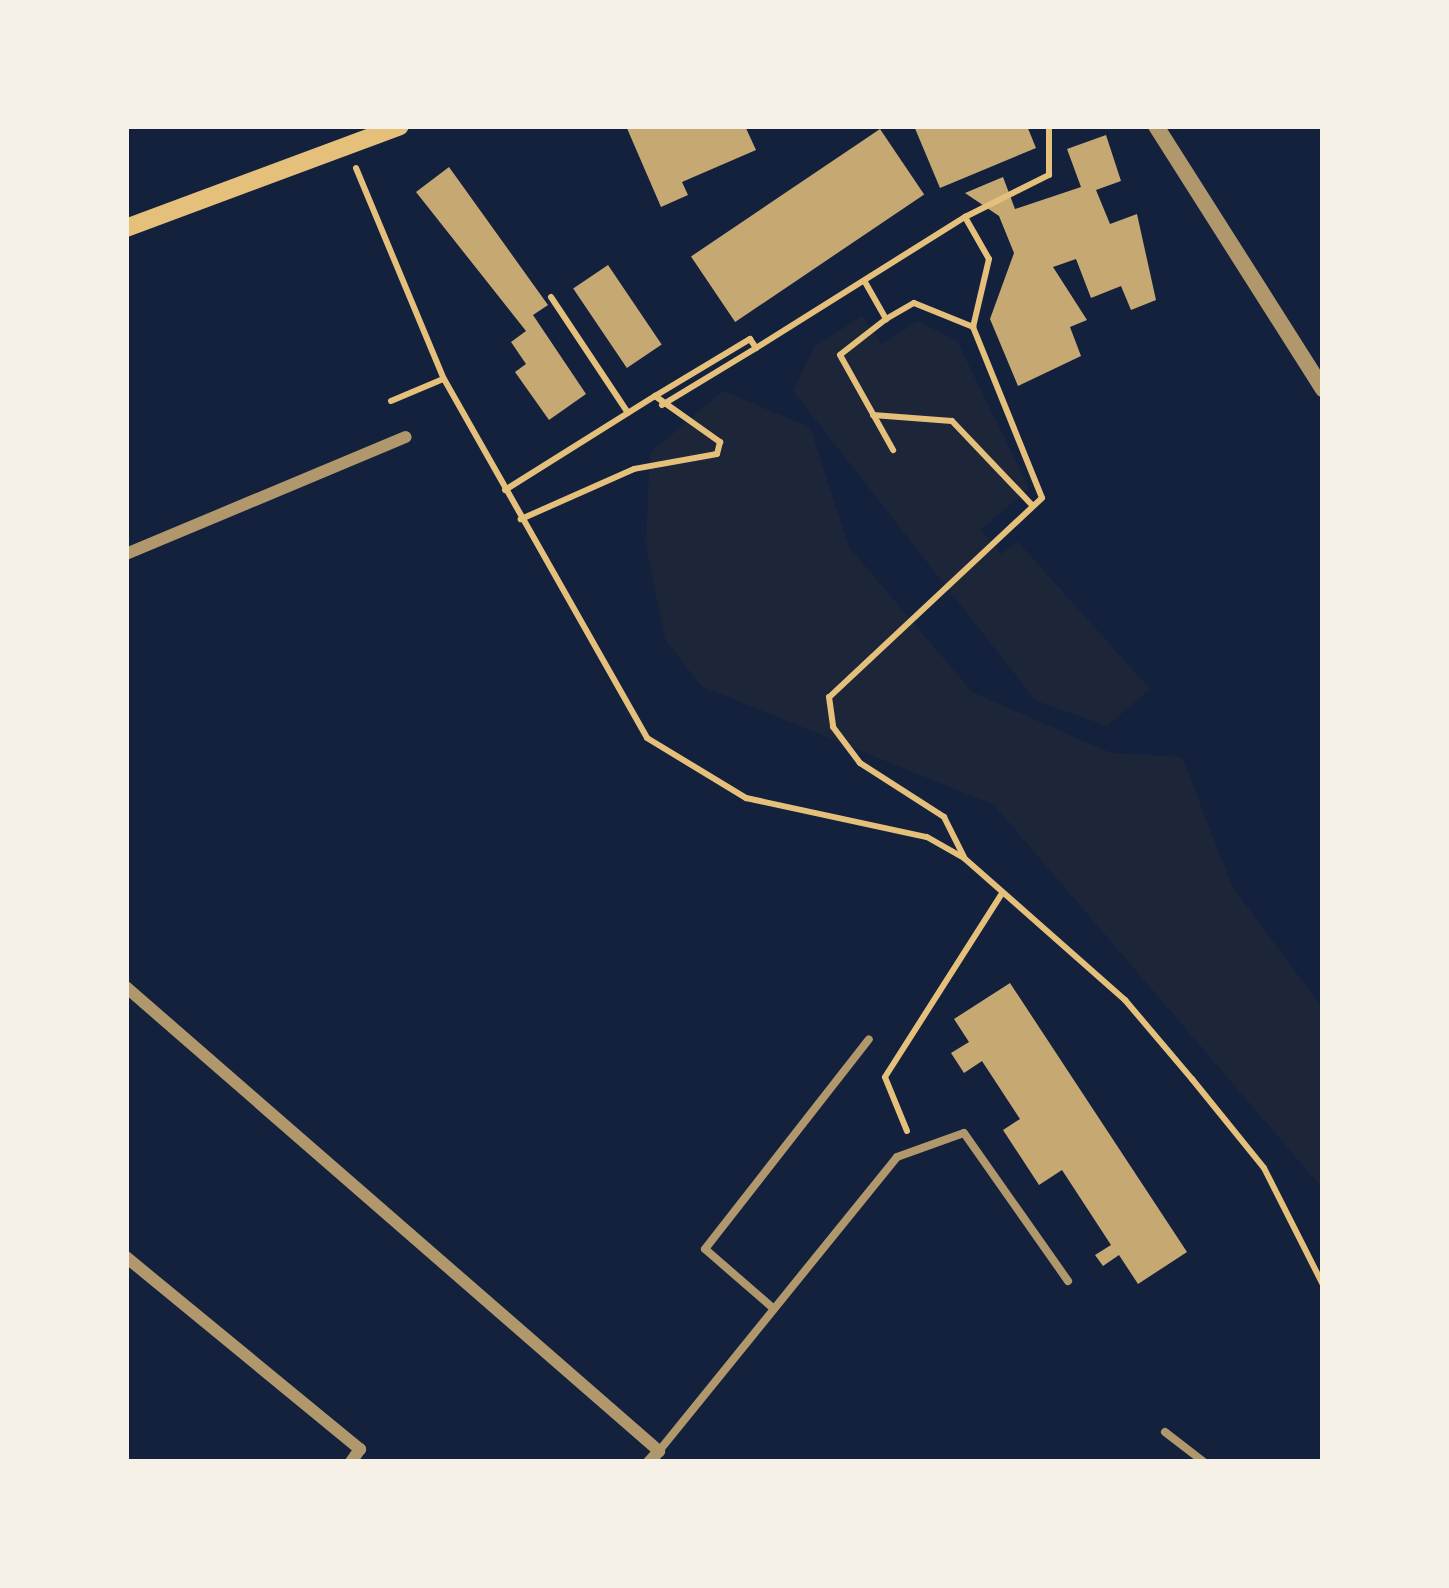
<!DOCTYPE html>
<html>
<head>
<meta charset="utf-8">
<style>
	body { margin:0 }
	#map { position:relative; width:1449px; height:1588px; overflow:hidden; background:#14213d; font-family:"PT Sans",sans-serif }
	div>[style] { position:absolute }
	.green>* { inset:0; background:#1d2539 }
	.building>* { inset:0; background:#c6a872; transform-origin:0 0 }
	.path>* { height:6px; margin:-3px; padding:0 3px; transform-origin:3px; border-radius:3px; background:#e5c07b }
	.service>* { height:8px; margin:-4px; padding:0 4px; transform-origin:4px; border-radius:4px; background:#b1986c }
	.minor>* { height:12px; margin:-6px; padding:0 6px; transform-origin:6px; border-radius:6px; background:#b1986c }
	.tertiary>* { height:16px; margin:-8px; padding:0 8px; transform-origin:8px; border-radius:8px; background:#b1986c }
	.secondary>* { height:18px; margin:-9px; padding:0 9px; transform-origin:9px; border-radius:9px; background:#e5c07b }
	span { translate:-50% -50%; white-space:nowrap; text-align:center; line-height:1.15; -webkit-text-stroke:12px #f6f1e7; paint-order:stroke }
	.frame { position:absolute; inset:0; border:129px solid #f6f1e7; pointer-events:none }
</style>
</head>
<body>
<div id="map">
	<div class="green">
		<div style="clip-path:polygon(862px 316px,882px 344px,918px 321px,957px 341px,1029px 488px,981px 530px,1001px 554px,1018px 542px,1150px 689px,1107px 726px,1036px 701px,793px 391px,814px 347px)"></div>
		<div style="clip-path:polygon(723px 391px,810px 427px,849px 547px,972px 692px,1111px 753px,1182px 757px,1232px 886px,1323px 1009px,1323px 1189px,994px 805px,701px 686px,665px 639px,646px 545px,650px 453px)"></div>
	</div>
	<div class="building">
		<div style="clip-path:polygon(626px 126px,745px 126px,756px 150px,682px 182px,688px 195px,661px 207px)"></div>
		<div style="clip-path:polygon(914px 126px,1027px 126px,1036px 148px,940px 188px)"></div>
		<div style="left:880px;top:129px;width:79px;height:228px;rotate:56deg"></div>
		<div style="clip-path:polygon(1106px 135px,1121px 181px,1096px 190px,1110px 224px,1137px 214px,1156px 300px,1131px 310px,1121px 286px,1091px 298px,1076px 259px,1053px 267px,1087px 320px,1070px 327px,1081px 356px,1018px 386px,990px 319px,1014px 253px,999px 216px,965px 193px,1003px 177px,1015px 209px,1081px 187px,1067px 149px)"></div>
		<div style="clip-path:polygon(449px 167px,548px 305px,533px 315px,586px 394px,549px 420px,515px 372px,526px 364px,511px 342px,526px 331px,416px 192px)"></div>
		<div style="left:608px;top:265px;width:96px;height:42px;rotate:56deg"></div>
		<div style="clip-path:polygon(1010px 983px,1187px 1252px,1138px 1284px,1119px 1255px,1103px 1266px,1095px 1255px,1111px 1245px,1062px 1170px,1039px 1185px,1003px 1130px,1020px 1119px,982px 1061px,964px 1073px,951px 1053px,969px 1042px,954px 1019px)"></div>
	</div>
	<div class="path">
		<div style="left:356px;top:168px;width:229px;rotate:67.4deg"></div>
		<div style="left:444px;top:379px;width:412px;rotate:60.5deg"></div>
		<div style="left:647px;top:738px;width:116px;rotate:31.2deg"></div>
		<div style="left:746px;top:798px;width:185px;rotate:12.2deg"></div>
		<div style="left:927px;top:837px;width:43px;rotate:29.6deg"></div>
		<div style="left:964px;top:858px;width:215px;rotate:41.4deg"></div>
		<div style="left:1125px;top:1000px;width:104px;rotate:49.7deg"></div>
		<div style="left:1192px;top:1079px;width:114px;rotate:51deg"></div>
		<div style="left:1264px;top:1168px;width:131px;rotate:63.2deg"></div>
		<div style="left:965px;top:217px;width:94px;rotate:-26.6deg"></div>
		<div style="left:1049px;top:175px;width:49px;rotate:-90deg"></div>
		<div style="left:865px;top:282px;width:43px;rotate:60.4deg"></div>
		<div style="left:886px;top:319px;width:32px;rotate:-30deg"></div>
		<div style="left:914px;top:303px;width:64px;rotate:22.1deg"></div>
		<div style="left:973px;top:327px;width:184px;rotate:68deg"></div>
		<div style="left:1042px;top:498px;width:291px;rotate:136.9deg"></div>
		<div style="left:829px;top:697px;width:30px;rotate:82deg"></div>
		<div style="left:833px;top:727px;width:45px;rotate:53.1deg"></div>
		<div style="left:860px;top:763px;width:100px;rotate:32.7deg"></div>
		<div style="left:944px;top:817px;width:45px;rotate:63.4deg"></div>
		<div style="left:551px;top:297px;width:139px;rotate:56.4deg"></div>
		<div style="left:886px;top:319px;width:58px;rotate:142deg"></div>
		<div style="left:840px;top:355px;width:109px;rotate:60.8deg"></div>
		<div style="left:655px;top:396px;width:111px;rotate:-31deg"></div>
		<div style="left:750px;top:339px;width:11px;rotate:56deg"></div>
		<div style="left:756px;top:348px;width:247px;rotate:-32.1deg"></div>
		<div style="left:965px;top:217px;width:48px;rotate:60.3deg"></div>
		<div style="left:989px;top:259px;width:70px;rotate:103.2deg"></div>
		<div style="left:391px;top:401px;width:56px;rotate:-22.9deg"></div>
		<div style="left:662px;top:405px;width:110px;rotate:-31.2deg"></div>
		<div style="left:873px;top:415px;width:79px;rotate:4.3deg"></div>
		<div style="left:952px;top:421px;width:117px;rotate:46.4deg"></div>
		<div style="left:505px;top:490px;width:177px;rotate:-32.1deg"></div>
		<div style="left:655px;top:396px;width:80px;rotate:35.3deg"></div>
		<div style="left:720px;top:442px;width:12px;rotate:104deg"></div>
		<div style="left:717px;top:454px;width:84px;rotate:169.8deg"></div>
		<div style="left:634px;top:469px;width:124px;rotate:156.1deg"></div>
		<div style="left:907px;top:1131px;width:58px;rotate:-112.2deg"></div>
		<div style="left:885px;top:1077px;width:218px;rotate:-57.5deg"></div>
	</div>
	<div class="service">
		<div style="left:774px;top:1309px;width:91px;rotate:-139deg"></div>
		<div style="left:705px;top:1249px;width:266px;rotate:-52deg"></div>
		<div style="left:1165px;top:1432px;width:49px;rotate:37.6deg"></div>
		<div style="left:659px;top:1451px;width:378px;rotate:-51deg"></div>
		<div style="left:897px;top:1157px;width:71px;rotate:-19.7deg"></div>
		<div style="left:964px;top:1133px;width:181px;rotate:54.9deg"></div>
	</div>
	<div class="minor">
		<div style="left:126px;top:554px;width:303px;rotate:-22.7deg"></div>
		<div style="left:126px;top:987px;width:707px;rotate:41.04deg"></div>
		<div style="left:659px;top:1451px;width:15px;rotate:132deg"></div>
		<div style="left:126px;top:1257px;width:303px;rotate:39.4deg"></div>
		<div style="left:360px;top:1449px;width:16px;rotate:125deg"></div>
	</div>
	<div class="tertiary">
		<div style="left:1156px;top:126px;width:312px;rotate:57.6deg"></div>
	</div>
	<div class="secondary">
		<div style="left:126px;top:228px;width:292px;rotate:-20.4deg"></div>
	</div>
	<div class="frame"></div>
</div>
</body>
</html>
